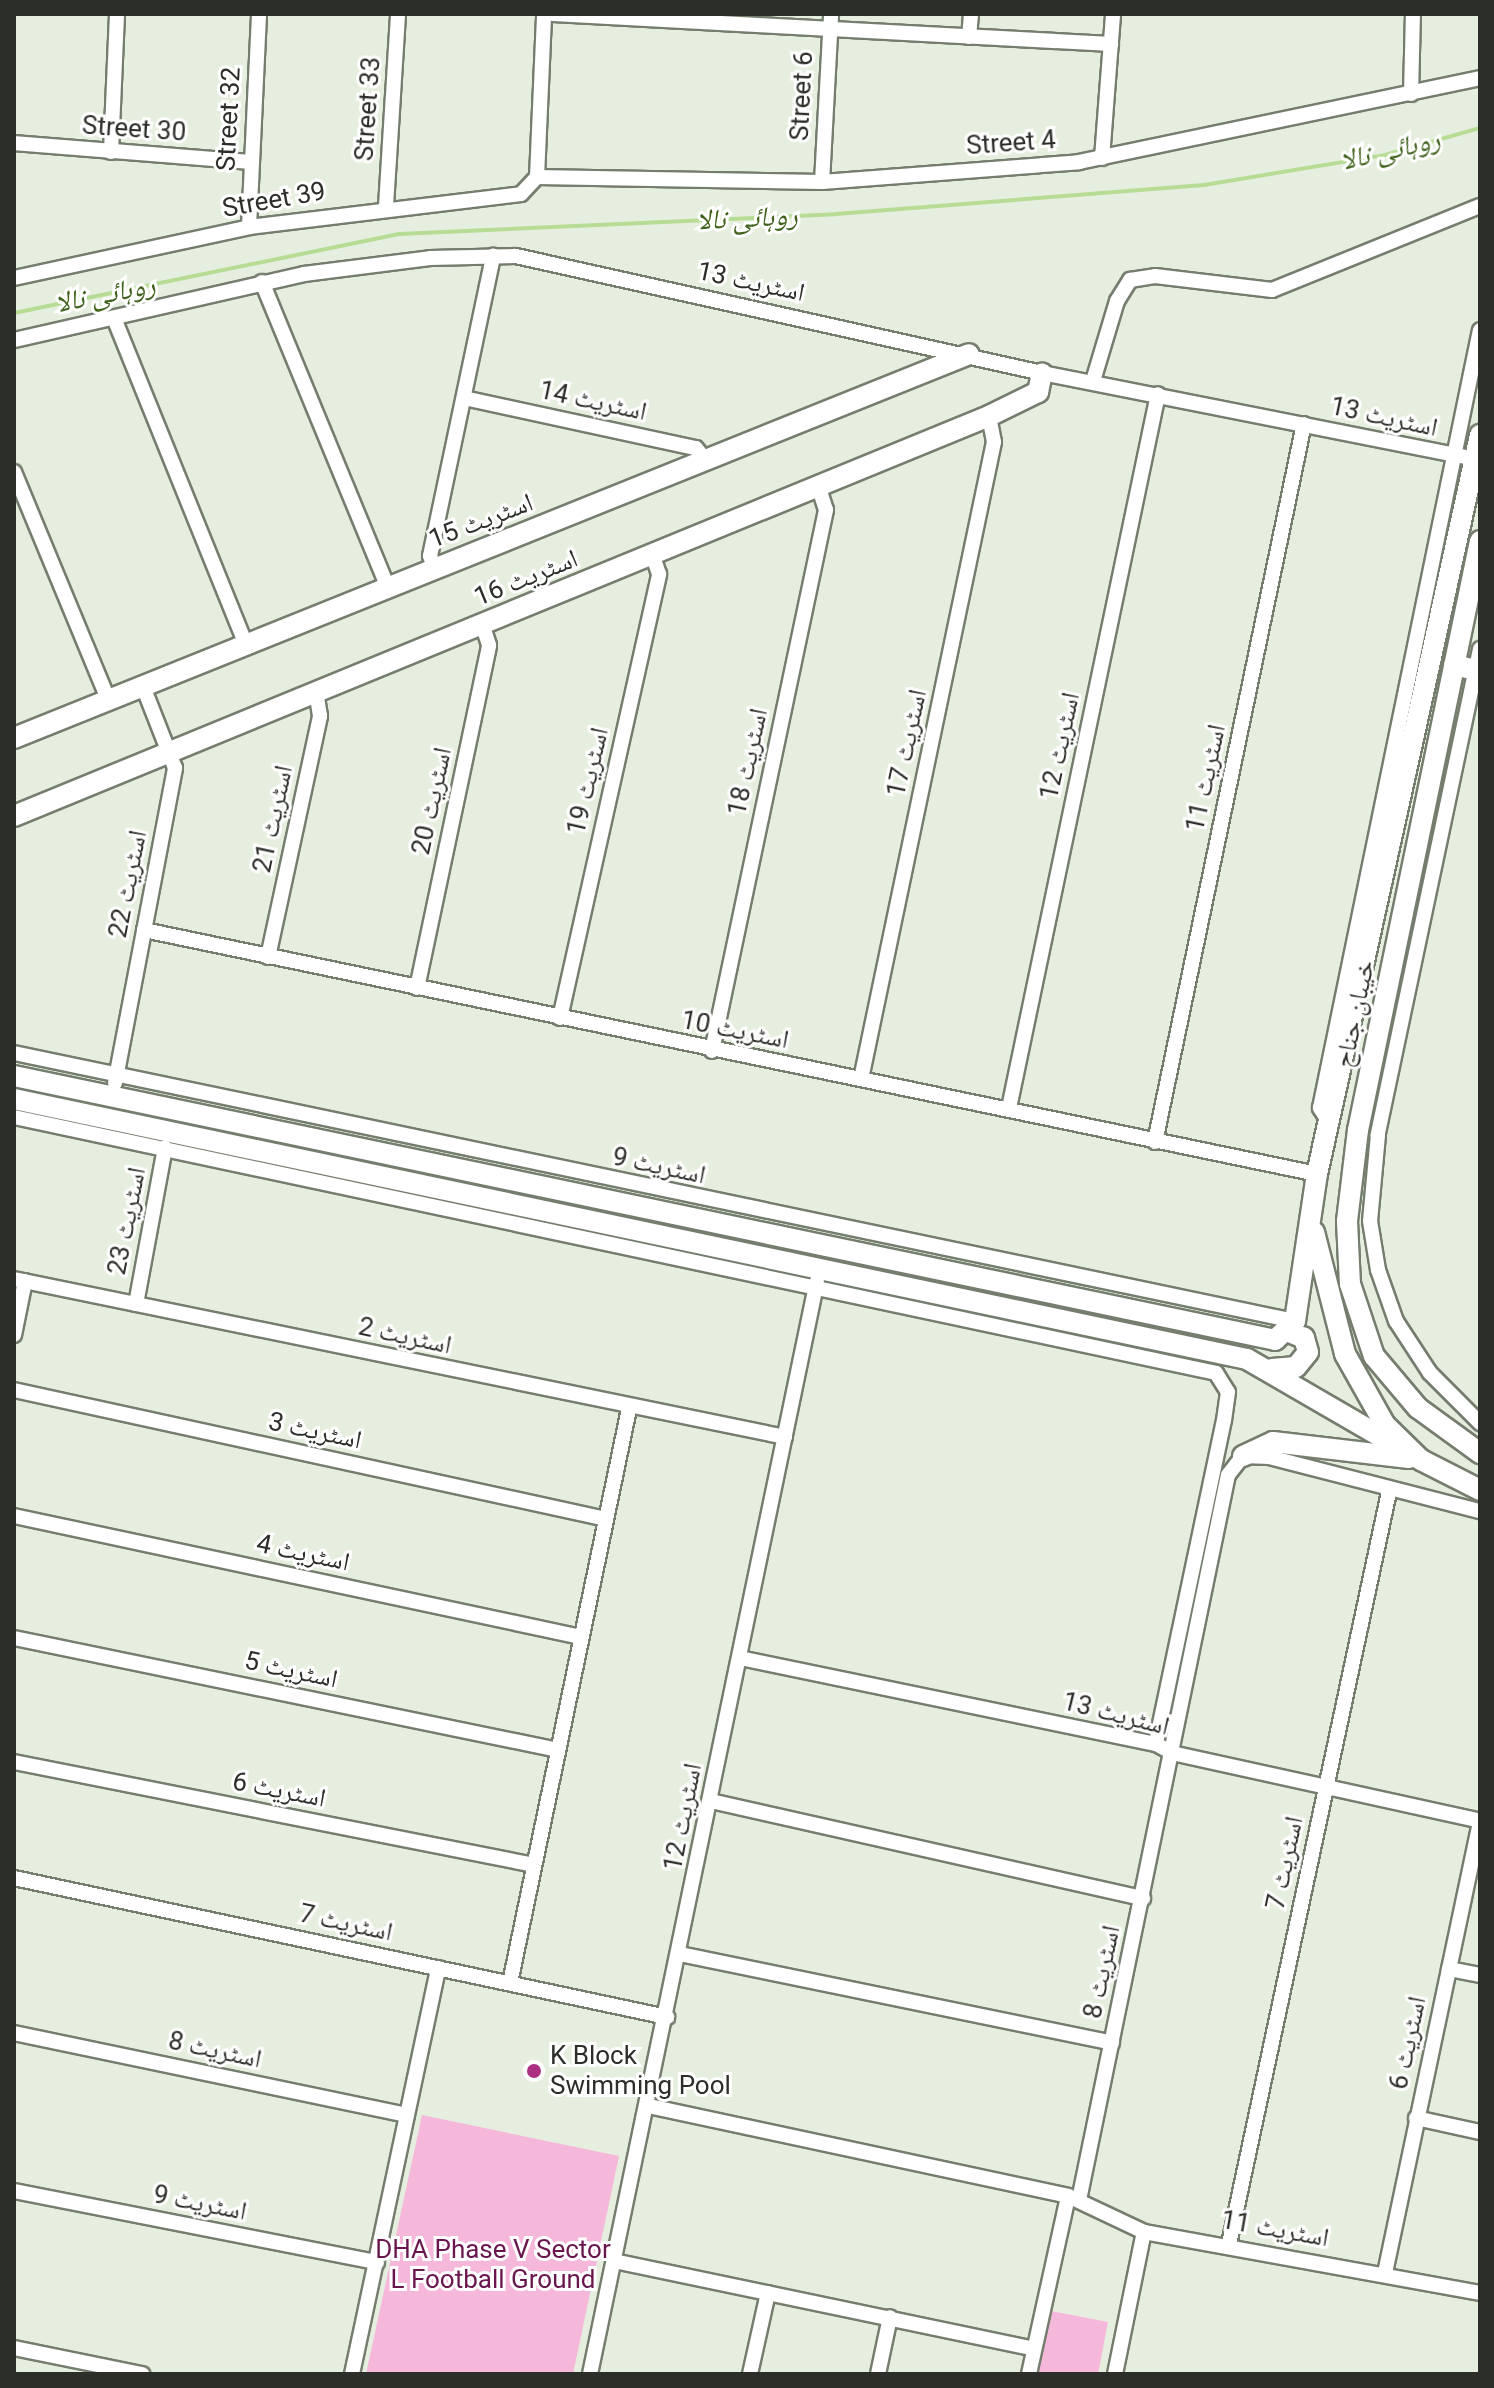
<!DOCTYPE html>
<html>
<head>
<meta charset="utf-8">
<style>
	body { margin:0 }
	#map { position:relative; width:1494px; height:2388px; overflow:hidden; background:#e6efdf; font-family:Roboto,"Noto Naskh Arabic",sans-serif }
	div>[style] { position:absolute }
	.green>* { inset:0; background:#f5b7da }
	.stream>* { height:4px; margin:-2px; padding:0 2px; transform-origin:2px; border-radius:2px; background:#b7dc96 }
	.roads { filter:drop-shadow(2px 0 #757d6f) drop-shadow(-2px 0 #757d6f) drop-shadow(0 2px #757d6f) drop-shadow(0 -2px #757d6f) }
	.street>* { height:14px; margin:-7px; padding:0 7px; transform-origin:7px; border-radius:7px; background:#fff }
	.secondary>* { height:20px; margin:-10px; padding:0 10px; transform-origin:10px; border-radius:10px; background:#fff }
	.dots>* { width:22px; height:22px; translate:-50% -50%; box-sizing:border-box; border:4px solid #fff; border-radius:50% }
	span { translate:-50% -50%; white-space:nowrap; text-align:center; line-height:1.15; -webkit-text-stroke:6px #fff; paint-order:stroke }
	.street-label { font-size:26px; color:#2c2f29 }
	.poi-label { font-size:26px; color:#2c2f29 }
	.left { translate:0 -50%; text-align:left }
	.park-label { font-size:26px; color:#6a164e }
	.water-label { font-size:28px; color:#41621c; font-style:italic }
	.frame { position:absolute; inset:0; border:16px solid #2c2f29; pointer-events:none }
</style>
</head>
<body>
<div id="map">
	<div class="green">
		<div style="clip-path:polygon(422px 2115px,619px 2156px,573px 2374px,366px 2374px)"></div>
		<div style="clip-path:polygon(1046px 2310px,1108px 2322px,1098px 2374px,1033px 2374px)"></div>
	</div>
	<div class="stream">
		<div style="left:14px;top:313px;width:393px;rotate:-11.6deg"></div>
		<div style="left:399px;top:234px;width:437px;rotate:-2.6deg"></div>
		<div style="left:836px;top:214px;width:369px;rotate:-4.5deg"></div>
		<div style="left:1204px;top:185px;width:183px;rotate:-9.4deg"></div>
		<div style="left:1385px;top:155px;width:99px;rotate:-15.9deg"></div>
	</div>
	<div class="roads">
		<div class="street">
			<div style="left:553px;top:14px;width:559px;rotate:3.08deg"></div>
			<div style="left:969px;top:37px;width:23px;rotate:-85deg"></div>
			<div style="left:1411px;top:94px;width:80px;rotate:-88.6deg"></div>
			<div style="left:14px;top:143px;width:237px;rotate:4.6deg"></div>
			<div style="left:111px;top:152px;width:138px;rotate:-87.5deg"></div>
			<div style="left:1102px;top:158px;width:144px;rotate:-85.6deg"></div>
			<div style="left:537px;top:177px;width:285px;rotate:1deg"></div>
			<div style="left:822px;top:182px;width:258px;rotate:-4.4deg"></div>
			<div style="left:1079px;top:162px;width:410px;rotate:-11.8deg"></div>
			<div style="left:822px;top:182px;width:168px;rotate:-86.9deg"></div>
			<div style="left:386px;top:206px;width:192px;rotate:-86.4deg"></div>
			<div style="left:249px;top:227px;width:213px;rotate:-87.3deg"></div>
			<div style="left:14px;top:278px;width:240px;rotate:-12.2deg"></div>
			<div style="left:249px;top:227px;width:274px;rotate:-6.9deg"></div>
			<div style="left:521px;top:194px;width:23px;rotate:-47deg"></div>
			<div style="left:537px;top:177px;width:163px;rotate:-87.5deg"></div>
			<div style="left:262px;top:282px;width:329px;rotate:67.6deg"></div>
			<div style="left:114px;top:318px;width:352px;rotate:68deg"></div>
			<div style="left:14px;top:340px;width:297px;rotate:-12.8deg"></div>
			<div style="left:304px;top:274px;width:127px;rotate:-7.2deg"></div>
			<div style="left:430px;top:258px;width:86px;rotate:-1.3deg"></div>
			<div style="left:516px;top:256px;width:539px;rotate:12.54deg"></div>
			<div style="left:1042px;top:373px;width:441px;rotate:11.2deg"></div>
			<div style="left:1093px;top:381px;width:84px;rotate:-73.3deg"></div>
			<div style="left:1117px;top:301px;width:25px;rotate:-58deg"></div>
			<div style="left:1130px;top:280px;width:25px;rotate:-9deg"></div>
			<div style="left:1155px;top:276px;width:118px;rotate:6.8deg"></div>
			<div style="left:1272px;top:290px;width:224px;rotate:-22deg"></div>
			<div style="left:464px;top:398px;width:237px;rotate:12.2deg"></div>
			<div style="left:696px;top:448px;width:16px;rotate:52deg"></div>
			<div style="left:14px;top:472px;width:246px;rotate:67.5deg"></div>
			<div style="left:434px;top:567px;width:12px;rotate:-110deg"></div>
			<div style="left:430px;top:556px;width:307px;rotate:-78.1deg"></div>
			<div style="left:1480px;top:649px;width:497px;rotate:101.9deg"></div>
			<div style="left:1378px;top:1135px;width:86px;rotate:95.3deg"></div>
			<div style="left:1370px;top:1221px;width:50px;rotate:80.7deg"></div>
			<div style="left:1378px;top:1270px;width:54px;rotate:70.6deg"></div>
			<div style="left:1396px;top:1321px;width:62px;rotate:56.8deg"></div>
			<div style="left:1430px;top:1373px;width:71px;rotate:45deg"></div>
			<div style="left:144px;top:930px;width:1198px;rotate:11.75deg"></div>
			<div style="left:268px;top:957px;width:247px;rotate:-77.8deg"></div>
			<div style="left:320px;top:716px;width:24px;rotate:-99deg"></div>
			<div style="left:417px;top:988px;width:350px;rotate:-78.1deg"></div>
			<div style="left:489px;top:645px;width:22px;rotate:-108deg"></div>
			<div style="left:560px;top:1018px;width:455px;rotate:-77.4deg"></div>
			<div style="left:659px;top:574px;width:21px;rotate:-109deg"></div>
			<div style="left:712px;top:1051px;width:553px;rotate:-78.1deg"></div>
			<div style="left:826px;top:510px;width:26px;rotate:-108deg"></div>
			<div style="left:14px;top:1053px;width:1309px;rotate:11.82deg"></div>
			<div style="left:861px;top:1079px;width:651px;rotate:-78.21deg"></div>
			<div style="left:994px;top:442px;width:26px;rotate:-101deg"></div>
			<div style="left:115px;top:1083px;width:321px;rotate:-79.2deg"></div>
			<div style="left:175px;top:768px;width:90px;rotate:-111.4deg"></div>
			<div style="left:1009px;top:1108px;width:729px;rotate:-78.21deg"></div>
			<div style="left:14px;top:1117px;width:1229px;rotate:12.02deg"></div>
			<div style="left:1216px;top:1373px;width:22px;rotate:58deg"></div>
			<div style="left:1228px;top:1392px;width:28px;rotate:98deg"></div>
			<div style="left:1224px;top:1420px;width:331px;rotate:101.9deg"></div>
			<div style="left:1329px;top:1122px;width:17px;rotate:-123deg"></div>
			<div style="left:1320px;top:1108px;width:794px;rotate:-78.38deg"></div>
			<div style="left:1155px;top:1142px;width:733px;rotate:-78.28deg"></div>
			<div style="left:14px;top:1279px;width:787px;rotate:11.58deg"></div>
			<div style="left:136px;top:1304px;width:159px;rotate:-79.5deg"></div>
			<div style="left:14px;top:1335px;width:55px;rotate:-78.5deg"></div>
			<div style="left:14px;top:1390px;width:606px;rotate:12.29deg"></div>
			<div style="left:14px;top:1516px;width:580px;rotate:12.05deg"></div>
			<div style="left:14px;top:1638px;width:555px;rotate:11.63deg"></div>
			<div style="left:740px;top:1658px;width:425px;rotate:11.7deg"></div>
			<div style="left:1156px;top:1744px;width:18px;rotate:29deg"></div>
			<div style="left:1172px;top:1753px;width:315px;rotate:12.4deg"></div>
			<div style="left:14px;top:1762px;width:530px;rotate:11.2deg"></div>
			<div style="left:711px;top:1801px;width:443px;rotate:12.7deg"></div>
			<div style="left:14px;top:1878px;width:668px;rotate:12.02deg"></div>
			<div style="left:680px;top:1954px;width:441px;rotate:11.6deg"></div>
			<div style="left:1449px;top:1969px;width:32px;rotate:11deg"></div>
			<div style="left:510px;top:1983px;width:586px;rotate:-78.29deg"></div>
			<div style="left:14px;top:2033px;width:401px;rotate:11.8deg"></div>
			<div style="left:649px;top:2106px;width:429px;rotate:12.1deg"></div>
			<div style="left:1068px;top:2196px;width:84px;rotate:25.3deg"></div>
			<div style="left:1144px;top:2232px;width:341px;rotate:10.3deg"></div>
			<div style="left:1416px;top:2118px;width:66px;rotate:12.3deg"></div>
			<div style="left:14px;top:2191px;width:370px;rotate:11.1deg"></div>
			<div style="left:1079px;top:2200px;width:740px;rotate:-78.39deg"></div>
			<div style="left:1228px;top:1475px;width:24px;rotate:-52deg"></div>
			<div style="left:1243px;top:1456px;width:26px;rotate:2deg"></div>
			<div style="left:1269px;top:1457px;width:218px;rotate:14.4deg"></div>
			<div style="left:1229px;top:2244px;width:769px;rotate:-77.99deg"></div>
			<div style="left:614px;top:2261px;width:429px;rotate:11.8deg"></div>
			<div style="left:1385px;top:2273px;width:459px;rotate:-78.1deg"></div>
			<div style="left:14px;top:2348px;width:131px;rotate:11.5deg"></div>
			<div style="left:352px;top:2374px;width:415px;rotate:-78deg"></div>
			<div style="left:590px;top:2374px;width:1116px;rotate:-78.27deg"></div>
			<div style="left:750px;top:2374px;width:83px;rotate:-77.5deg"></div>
			<div style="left:878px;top:2374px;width:58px;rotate:-78.1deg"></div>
			<div style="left:1029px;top:2374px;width:182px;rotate:-77.6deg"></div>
			<div style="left:1115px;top:2374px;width:145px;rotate:-78.5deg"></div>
		</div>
		<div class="secondary">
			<div style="left:1480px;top:541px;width:602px;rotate:101.7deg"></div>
			<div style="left:1358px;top:1130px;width:92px;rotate:96.9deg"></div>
			<div style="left:1347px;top:1221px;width:63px;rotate:87.3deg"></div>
			<div style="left:1350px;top:1284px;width:76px;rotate:71.6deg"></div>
			<div style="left:1374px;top:1356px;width:68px;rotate:49.8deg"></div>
			<div style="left:1418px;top:1408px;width:77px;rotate:36deg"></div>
			<div style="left:1454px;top:665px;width:27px;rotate:13deg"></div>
			<div style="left:14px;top:738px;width:1029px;rotate:-21.9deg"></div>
			<div style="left:14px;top:816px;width:1054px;rotate:-22.31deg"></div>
			<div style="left:989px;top:416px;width:55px;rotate:-26.1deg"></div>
			<div style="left:1038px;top:392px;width:19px;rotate:-78deg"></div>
			<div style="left:14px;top:1076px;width:1288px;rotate:11.82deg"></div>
			<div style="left:1275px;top:1340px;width:28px;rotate:-44deg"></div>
			<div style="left:1295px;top:1321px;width:149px;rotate:-81.5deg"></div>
			<div style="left:1317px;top:1174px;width:757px;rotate:-77.56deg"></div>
			<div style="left:14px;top:1099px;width:1260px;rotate:11.91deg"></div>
			<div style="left:1247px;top:1359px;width:201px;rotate:30.1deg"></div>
			<div style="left:1314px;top:1232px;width:126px;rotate:75.7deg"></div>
			<div style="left:1345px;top:1354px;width:81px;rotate:60.6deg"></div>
			<div style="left:1385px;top:1425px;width:50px;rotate:44.2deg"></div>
			<div style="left:1421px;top:1460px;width:66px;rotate:27deg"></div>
			<div style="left:1272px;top:1369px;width:24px;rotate:-5deg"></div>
			<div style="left:1296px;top:1367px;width:19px;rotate:-51deg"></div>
			<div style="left:1308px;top:1352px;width:15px;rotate:-106deg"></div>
			<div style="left:1304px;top:1338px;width:16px;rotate:-158deg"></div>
			<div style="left:1243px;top:1456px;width:33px;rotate:-25deg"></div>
			<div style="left:1273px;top:1442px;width:137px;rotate:6.7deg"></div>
		</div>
	</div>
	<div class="dots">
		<div style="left:534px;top:2071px;background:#ab3082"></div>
	</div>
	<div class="street-label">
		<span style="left:802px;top:96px;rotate:-87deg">Street 6</span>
		<span style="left:368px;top:109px;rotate:-86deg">Street 33</span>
		<span style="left:229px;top:119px;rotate:-87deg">Street 32</span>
		<span style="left:134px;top:129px;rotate:4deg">Street 30</span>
		<span style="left:1011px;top:143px;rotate:-4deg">Street 4</span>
		<span style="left:274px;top:200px;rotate:-10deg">Street 39</span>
		<span style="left:751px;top:282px;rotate:12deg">اسٹریٹ 13</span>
		<span style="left:593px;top:401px;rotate:12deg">اسٹریٹ 14</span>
		<span style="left:1384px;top:417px;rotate:12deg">اسٹریٹ 13</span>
		<span style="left:481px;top:521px;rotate:-21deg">اسٹریٹ 15</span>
		<span style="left:526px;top:578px;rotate:-22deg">اسٹریٹ 16</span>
		<span style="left:907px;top:743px;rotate:-78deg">اسٹریٹ 17</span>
		<span style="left:1060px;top:746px;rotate:-78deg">اسٹریٹ 12</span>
		<span style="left:748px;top:762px;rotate:-78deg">اسٹریٹ 18</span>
		<span style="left:1206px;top:778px;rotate:-78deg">اسٹریٹ 11</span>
		<span style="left:588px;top:781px;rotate:-77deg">اسٹریٹ 19</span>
		<span style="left:432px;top:801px;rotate:-78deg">اسٹریٹ 20</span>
		<span style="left:273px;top:819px;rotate:-78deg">اسٹریٹ 21</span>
		<span style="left:128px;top:884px;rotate:-79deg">اسٹریٹ 22</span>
		<span style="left:1355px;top:1014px;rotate:-78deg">خیبان جناح</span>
		<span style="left:735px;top:1030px;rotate:11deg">اسٹریٹ 10</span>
		<span style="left:659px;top:1166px;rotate:12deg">اسٹریٹ 9</span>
		<span style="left:127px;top:1221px;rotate:-79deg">اسٹریٹ 23</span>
		<span style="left:405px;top:1336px;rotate:12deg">اسٹریٹ 2</span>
		<span style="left:315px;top:1431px;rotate:12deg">اسٹریٹ 3</span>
		<span style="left:303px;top:1553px;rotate:12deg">اسٹریٹ 4</span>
		<span style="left:291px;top:1670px;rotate:12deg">اسٹریٹ 5</span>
		<span style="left:1116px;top:1714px;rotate:14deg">اسٹریٹ 13</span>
		<span style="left:279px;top:1790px;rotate:11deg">اسٹریٹ 6</span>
		<span style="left:683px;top:1817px;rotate:-79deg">اسٹریٹ 12</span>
		<span style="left:1285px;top:1863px;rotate:-78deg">اسٹریٹ 7</span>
		<span style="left:346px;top:1923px;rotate:12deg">اسٹریٹ 7</span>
		<span style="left:1102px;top:1972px;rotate:-78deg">اسٹریٹ 8</span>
		<span style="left:1408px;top:2043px;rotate:-78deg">اسٹریٹ 6</span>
		<span style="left:215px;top:2050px;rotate:12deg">اسٹریٹ 8</span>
		<span style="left:200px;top:2203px;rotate:11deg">اسٹریٹ 9</span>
		<span style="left:1275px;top:2229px;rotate:10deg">اسٹریٹ 11</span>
	</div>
	<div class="poi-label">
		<span class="left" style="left:550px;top:2071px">K Block<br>Swimming Pool</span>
	</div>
	<div class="park-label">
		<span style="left:493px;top:2265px">DHA Phase V Sector<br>L Football Ground</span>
	</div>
	<div class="water-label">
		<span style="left:1390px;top:150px;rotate:-13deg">روہائی نالا</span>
		<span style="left:747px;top:218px;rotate:-3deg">روہائی نالا</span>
		<span style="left:105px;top:294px;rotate:-11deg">روہائی نالا</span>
	</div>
	<div class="frame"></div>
</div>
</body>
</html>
